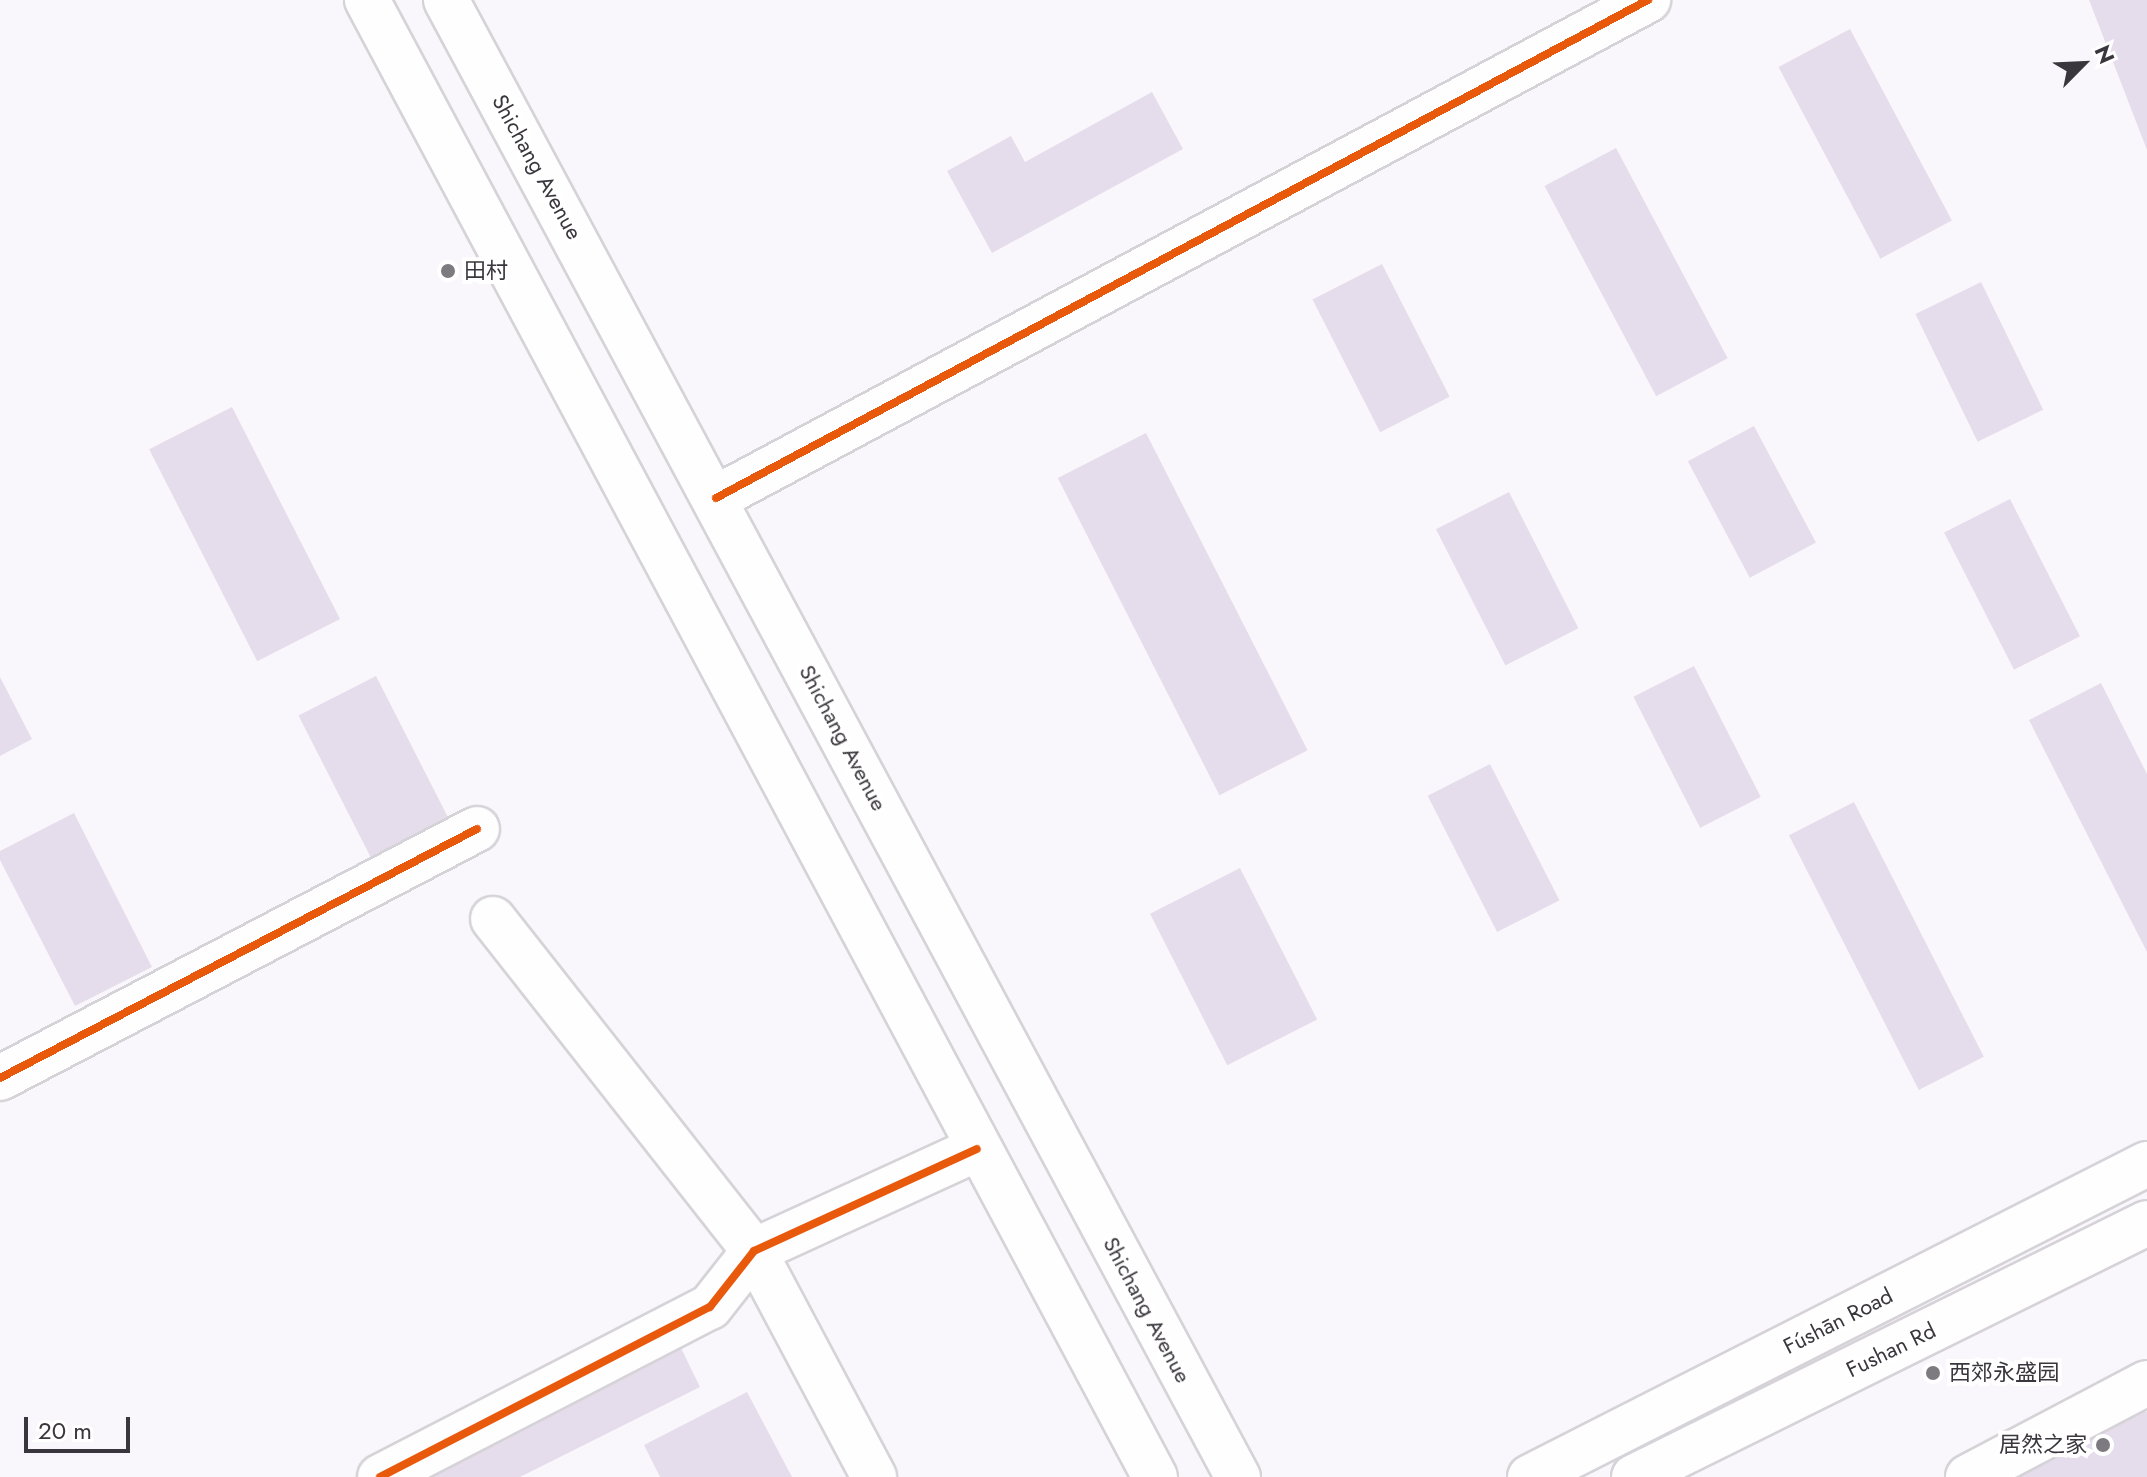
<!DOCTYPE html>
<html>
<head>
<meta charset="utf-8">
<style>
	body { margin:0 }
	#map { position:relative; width:2147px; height:1477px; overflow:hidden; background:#faf7fc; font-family:Jost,"Noto Sans SC",sans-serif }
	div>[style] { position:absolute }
	.building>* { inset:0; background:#e6ddec; transform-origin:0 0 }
	.roads { filter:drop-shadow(2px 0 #d6d3d8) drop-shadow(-2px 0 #d6d3d8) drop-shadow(0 2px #d6d3d8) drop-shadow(0 -2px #d6d3d8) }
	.minor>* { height:44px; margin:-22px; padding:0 22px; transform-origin:22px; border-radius:22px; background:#fefeff }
	.major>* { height:44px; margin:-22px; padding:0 22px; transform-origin:22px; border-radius:22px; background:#fefeff }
	.cycleway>* { height:8px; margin:-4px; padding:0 4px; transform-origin:4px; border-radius:4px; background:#e8590c }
	.dots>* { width:22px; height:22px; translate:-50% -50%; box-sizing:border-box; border:4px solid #fff; border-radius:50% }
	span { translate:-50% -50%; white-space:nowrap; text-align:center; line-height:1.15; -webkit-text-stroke:8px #fff; paint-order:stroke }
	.street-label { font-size:22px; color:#3a363d }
	.poi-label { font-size:22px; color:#3a363d }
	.left { translate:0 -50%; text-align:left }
	.right { translate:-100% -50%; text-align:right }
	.north { position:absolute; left:2043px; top:24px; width:80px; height:80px; -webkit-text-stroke:6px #fff; paint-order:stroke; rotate:66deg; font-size:22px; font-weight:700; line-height:32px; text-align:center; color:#3a363d }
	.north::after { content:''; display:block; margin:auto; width:28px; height:36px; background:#3a363d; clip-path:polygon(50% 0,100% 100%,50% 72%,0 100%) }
	.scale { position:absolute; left:24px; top:1417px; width:106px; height:36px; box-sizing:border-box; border:4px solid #3a363d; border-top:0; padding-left:10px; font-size:24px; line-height:28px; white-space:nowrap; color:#3a363d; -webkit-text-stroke:6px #fff; paint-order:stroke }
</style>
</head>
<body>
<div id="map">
	<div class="building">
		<div style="clip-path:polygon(2089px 0,2147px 0,2147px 150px)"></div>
		<div style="left:1850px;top:29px;width:217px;height:81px;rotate:62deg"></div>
		<div style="clip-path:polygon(1152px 92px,1183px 149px,992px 253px,947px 171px,1011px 136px,1025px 162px)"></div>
		<div style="left:1616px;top:148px;width:238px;height:81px;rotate:62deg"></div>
		<div style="left:1382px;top:264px;width:149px;height:78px;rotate:63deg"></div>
		<div style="left:1981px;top:282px;width:142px;height:73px;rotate:64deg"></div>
		<div style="left:232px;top:407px;width:238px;height:93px;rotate:63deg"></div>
		<div style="left:1754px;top:426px;width:132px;height:75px;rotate:62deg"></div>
		<div style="left:1146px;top:433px;width:356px;height:99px;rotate:63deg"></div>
		<div style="left:1509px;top:492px;width:153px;height:82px;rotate:63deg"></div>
		<div style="left:2010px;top:499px;width:154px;height:74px;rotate:63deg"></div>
		<div style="left:1694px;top:666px;width:147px;height:68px;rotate:63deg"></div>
		<div style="left:376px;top:676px;width:161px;height:87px;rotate:63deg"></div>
		<div style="clip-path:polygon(0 677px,32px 739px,0 756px)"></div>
		<div style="clip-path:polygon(2101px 683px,2147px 774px,2147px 952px,2029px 720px)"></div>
		<div style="left:1490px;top:764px;width:153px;height:70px;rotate:63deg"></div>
		<div style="left:1854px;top:802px;width:286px;height:73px;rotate:63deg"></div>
		<div style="clip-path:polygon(74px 813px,152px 967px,75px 1006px,0 860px,0 851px)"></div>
		<div style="left:1240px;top:868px;width:170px;height:101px;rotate:63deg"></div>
		<div style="clip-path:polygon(681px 1348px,700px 1387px,520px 1477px,423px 1477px)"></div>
		<div style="clip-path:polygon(747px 1392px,792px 1477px,660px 1477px,644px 1445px)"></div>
		<div style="clip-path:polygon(2129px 1407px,2147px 1412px,2147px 1477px,2000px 1477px)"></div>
	</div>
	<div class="roads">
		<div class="minor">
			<div style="left:716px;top:498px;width:1057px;rotate:-28.12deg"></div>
			<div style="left:493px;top:919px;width:422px;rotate:51.8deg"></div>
			<div style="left:754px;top:1251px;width:256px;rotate:62deg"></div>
			<div style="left:0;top:1078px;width:538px;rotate:-27.57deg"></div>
			<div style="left:380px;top:1477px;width:371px;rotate:-27.3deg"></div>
			<div style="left:710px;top:1307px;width:71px;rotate:-51.8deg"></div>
			<div style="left:754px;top:1251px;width:245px;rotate:-24.6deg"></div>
			<div style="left:1968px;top:1477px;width:202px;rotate:-27.7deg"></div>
		</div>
		<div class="major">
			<div style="left:367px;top:0;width:1674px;rotate:61.92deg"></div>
			<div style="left:446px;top:0;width:1676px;rotate:61.8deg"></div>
			<div style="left:1530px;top:1477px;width:692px;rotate:-26.9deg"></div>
			<div style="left:1634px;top:1477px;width:572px;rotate:-26.34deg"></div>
		</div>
	</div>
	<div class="cycleway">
		<div style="left:716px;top:498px;width:1057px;rotate:-28.12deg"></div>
		<div style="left:0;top:1078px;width:538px;rotate:-27.57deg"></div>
		<div style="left:380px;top:1477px;width:371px;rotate:-27.3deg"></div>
		<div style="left:710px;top:1307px;width:71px;rotate:-51.8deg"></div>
		<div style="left:754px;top:1251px;width:245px;rotate:-24.6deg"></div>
	</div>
	<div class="dots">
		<div style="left:448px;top:271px;background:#7d7a80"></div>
		<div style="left:1933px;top:1373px;background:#7d7a80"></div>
		<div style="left:2103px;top:1445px;background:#7d7a80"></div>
	</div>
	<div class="street-label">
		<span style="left:537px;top:167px;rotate:61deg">Shichang Avenue</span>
		<span style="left:843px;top:738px;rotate:62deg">Shichang Avenue</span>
		<span style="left:1147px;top:1310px;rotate:62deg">Shichang Avenue</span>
		<span style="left:1838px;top:1321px;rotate:-27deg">Fúshān Road</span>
		<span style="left:1891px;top:1350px;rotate:-26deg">Fushan Rd</span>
	</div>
	<div class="poi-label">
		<span class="left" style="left:464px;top:271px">田村</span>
		<span class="left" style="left:1949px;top:1373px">西郊永盛园</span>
		<span class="right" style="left:2087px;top:1445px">居然之家</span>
	</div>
	<div class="north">N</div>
	<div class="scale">20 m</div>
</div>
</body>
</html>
